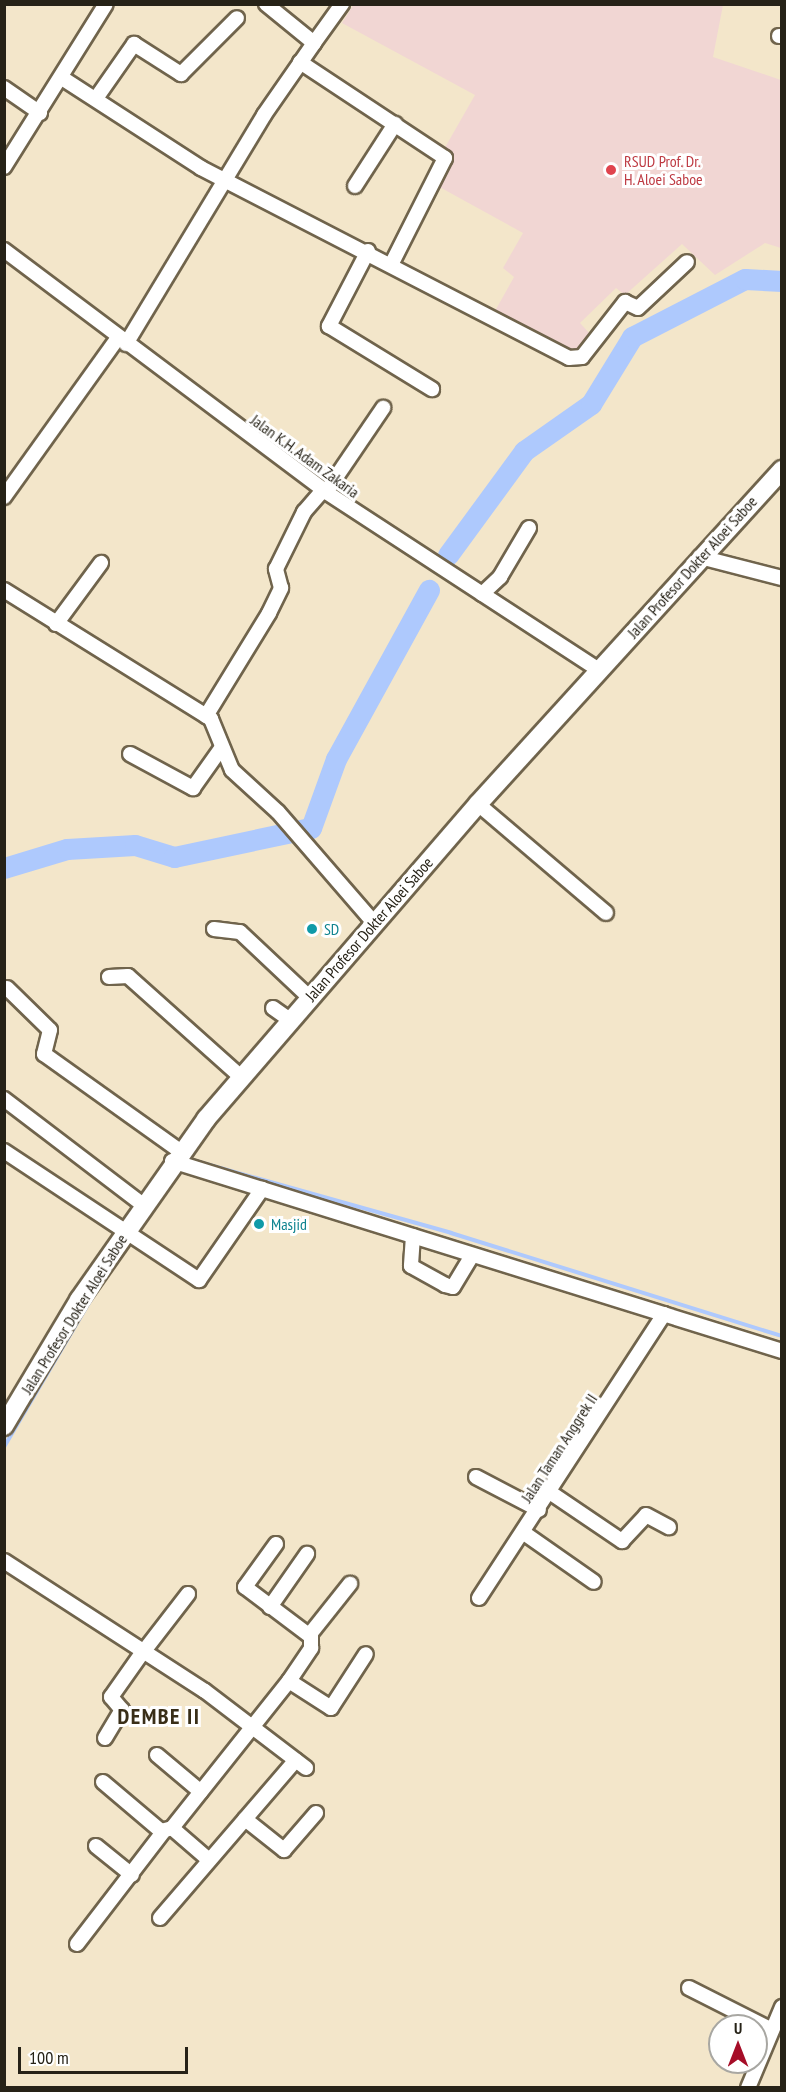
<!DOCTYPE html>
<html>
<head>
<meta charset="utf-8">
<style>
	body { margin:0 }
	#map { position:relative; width:786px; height:2092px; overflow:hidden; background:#f3e6ca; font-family:"PT Sans Narrow",sans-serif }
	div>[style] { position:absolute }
	.medical>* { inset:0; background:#f1d6d3 }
	.stream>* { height:4px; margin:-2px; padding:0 2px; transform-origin:2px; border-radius:2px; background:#aec9fd }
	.river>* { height:21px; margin:-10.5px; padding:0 10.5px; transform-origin:10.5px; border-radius:10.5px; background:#aec9fd }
	.roads { filter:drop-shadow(2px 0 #70644c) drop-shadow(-2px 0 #70644c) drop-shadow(0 2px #70644c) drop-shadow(0 -2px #70644c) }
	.street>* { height:14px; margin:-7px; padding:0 7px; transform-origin:7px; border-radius:7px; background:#fff }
	.secondary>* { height:18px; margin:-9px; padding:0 9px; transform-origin:9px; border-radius:9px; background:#fff }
	.dots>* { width:16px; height:16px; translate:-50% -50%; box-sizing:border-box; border:3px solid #fff; border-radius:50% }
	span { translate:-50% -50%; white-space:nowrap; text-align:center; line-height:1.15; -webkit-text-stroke:6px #fff; paint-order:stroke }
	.health-label { font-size:16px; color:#be3a42 }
	.left { translate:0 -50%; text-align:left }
	.street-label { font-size:16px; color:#262217 }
	.culture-label { font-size:16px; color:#0d838f }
	.district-label { font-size:22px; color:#392e18; font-weight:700; letter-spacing:1.5px }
	.frame { position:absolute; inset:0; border:6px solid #262217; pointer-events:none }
	.north { position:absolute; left:708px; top:2014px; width:60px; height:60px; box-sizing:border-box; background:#fff; border:2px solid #a8a7a2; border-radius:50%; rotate:0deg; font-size:16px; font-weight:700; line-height:24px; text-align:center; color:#262217 }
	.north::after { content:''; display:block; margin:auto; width:21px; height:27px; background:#a60d28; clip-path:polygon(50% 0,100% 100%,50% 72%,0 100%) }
	.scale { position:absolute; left:18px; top:2047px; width:170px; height:27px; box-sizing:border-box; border:3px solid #262217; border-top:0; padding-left:8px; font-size:18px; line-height:21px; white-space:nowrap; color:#262217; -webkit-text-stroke:4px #fff; paint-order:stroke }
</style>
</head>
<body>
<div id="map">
	<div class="medical">
		<div style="clip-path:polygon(354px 4px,723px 5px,713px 57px,781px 80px,781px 248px,765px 243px,715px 275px,682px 244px,625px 295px,616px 288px,580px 323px,590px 334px,575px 353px,495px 311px,514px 277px,503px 268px,523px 233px,434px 184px,443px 151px,475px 95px,342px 23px)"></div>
	</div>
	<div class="stream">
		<div style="left:192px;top:1160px;width:269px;rotate:15.7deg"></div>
		<div style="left:451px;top:1233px;width:347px;rotate:17.3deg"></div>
		<div style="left:4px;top:1447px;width:181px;rotate:-59.5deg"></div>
	</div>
	<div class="river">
		<div style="left:448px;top:555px;width:129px;rotate:-53.8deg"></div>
		<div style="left:524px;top:451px;width:82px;rotate:-35deg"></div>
		<div style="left:591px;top:404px;width:79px;rotate:-58.5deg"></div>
		<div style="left:632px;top:337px;width:127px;rotate:-27.2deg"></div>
		<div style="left:745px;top:279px;width:37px;rotate:3deg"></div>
		<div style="left:4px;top:868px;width:66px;rotate:-16.8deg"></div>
		<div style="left:67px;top:849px;width:68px;rotate:-3.4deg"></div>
		<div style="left:135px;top:845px;width:41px;rotate:17.1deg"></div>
		<div style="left:174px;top:857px;width:140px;rotate:-12deg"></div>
		<div style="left:311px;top:828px;width:73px;rotate:-70.1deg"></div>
		<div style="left:336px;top:759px;width:193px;rotate:-61.2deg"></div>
	</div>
	<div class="roads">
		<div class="street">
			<div style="left:779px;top:36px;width:3px"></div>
			<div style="left:314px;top:43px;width:48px;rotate:-54.3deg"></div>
			<div style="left:300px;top:62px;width:174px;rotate:33.5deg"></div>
			<div style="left:445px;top:158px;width:118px;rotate:116.8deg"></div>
			<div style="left:62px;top:78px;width:166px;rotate:32.9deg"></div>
			<div style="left:201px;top:168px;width:414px;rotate:27.3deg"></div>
			<div style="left:569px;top:358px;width:13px;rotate:-4deg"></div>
			<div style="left:582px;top:357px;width:70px;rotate:-52deg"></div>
			<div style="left:625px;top:302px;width:14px;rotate:25deg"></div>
			<div style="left:638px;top:308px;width:67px;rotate:-43.2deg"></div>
			<div style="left:4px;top:88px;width:44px;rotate:34.8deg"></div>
			<div style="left:97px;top:97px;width:65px;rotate:-55.1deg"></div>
			<div style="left:134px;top:44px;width:56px;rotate:32.6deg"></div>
			<div style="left:181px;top:74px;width:79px;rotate:-45deg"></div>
			<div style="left:4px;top:167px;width:192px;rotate:-58deg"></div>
			<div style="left:355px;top:186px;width:74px;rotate:-57.2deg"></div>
			<div style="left:4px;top:250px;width:403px;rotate:36.9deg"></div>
			<div style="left:326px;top:492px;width:326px;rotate:33.1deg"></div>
			<div style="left:368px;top:251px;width:85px;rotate:117.5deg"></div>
			<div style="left:329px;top:326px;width:121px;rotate:31.5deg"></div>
			<div style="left:126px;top:344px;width:267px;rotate:-58.9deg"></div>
			<div style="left:264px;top:115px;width:88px;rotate:-55.2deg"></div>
			<div style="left:314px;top:43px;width:62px;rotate:-140.9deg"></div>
			<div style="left:326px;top:492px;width:102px;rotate:-55.8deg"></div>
			<div style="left:4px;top:497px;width:196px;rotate:-54.4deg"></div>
			<div style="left:700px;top:557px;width:85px;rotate:14.4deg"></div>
			<div style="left:4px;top:590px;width:244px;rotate:31.9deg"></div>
			<div style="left:211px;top:719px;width:55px;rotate:67.6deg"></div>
			<div style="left:232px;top:770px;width:62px;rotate:42.4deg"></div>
			<div style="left:278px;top:812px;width:148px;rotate:49.1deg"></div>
			<div style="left:482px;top:594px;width:25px;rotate:-43deg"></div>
			<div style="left:500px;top:577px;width:57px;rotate:-59.4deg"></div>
			<div style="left:56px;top:624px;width:76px;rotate:-53.6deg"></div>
			<div style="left:206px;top:716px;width:121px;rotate:-58.5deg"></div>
			<div style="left:269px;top:613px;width:28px;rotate:-64deg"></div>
			<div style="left:281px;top:588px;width:20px;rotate:-105deg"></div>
			<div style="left:276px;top:569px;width:64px;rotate:-63.8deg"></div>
			<div style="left:304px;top:512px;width:29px;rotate:-49deg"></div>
			<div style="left:130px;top:754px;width:72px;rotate:28.4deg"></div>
			<div style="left:193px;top:788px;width:50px;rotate:-54.7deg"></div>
			<div style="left:478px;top:804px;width:168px;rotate:40.4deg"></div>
			<div style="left:214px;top:929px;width:26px;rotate:7deg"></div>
			<div style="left:240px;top:932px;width:95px;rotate:43.3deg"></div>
			<div style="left:109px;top:977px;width:19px;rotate:-3deg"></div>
			<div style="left:128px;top:976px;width:152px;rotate:41.8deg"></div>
			<div style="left:7px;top:988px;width:60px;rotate:44.3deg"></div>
			<div style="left:50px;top:1030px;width:25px;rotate:104deg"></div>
			<div style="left:44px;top:1054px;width:167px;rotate:35.5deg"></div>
			<div style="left:273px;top:1008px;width:19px;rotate:35deg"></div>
			<div style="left:4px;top:1099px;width:175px;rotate:37.3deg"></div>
			<div style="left:4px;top:1151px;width:234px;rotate:33.5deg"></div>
			<div style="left:199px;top:1280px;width:111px;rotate:-55.3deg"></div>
			<div style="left:172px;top:1161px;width:639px;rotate:17.3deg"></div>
			<div style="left:413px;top:1236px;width:30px;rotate:94deg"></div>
			<div style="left:411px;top:1266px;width:39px;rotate:29deg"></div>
			<div style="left:445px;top:1285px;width:8px;rotate:14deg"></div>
			<div style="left:453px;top:1287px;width:37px;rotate:-59deg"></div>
			<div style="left:476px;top:1477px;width:71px;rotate:27.6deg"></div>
			<div style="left:551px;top:1493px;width:86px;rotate:34.1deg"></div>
			<div style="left:622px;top:1541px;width:35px;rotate:-47deg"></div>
			<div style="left:646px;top:1515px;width:26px;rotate:28deg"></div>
			<div style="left:524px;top:1533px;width:85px;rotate:35deg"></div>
			<div style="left:276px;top:1544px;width:53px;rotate:125.8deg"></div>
			<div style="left:245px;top:1587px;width:81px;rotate:37deg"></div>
			<div style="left:4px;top:1561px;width:239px;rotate:32.9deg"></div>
			<div style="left:205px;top:1691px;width:127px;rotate:37.3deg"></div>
			<div style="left:479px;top:1598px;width:339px;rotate:-56.9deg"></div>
			<div style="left:270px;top:1607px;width:65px;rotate:-55.1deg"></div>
			<div style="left:144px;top:1651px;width:72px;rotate:-52.3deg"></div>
			<div style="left:289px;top:1681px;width:50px;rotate:32.7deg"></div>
			<div style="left:331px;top:1708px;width:64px;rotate:-57.1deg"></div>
			<div style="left:105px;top:1738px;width:33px;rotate:-59deg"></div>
			<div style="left:122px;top:1710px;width:17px;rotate:-130deg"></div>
			<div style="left:111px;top:1697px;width:54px;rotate:-54.8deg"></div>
			<div style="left:157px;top:1755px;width:57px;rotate:40.1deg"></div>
			<div style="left:103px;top:1782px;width:76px;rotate:40.2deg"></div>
			<div style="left:161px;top:1831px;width:11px;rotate:-15deg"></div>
			<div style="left:172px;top:1828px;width:188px;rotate:-51.5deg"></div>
			<div style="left:289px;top:1681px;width:40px;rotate:-56deg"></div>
			<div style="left:311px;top:1648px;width:15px;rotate:-90deg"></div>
			<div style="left:311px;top:1633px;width:63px;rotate:-51.5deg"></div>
			<div style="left:245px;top:1819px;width:50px;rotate:38.5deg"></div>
			<div style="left:284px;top:1850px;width:49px;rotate:-49.1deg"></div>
			<div style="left:172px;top:1828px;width:49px;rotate:40.9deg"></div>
			<div style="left:96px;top:1846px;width:46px;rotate:38.9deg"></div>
			<div style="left:160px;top:1918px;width:208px;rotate:-49.3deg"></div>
			<div style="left:77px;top:1944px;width:141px;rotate:-52.5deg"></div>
			<div style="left:689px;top:1988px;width:93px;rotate:26.8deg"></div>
			<div style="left:748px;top:2088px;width:88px;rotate:-67.2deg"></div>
		</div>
		<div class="secondary">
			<div style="left:4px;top:1426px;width:147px;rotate:-59.2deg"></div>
			<div style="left:79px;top:1300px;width:221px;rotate:-54.9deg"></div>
			<div style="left:206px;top:1119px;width:416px;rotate:-49.2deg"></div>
			<div style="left:478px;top:804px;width:452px;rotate:-47.7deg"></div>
		</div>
	</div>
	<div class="dots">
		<div style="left:611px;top:170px;background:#e0444e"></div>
		<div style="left:312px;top:929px;background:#0f9aa8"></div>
		<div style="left:259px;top:1224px;background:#0f9aa8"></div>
	</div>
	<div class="health-label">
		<span class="left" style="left:624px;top:170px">RSUD Prof. Dr.<br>H. Aloei Saboe</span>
	</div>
	<div class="street-label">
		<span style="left:305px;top:456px;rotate:36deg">Jalan K.H. Adam Zakaria</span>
		<span style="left:692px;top:567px;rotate:-48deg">Jalan Profesor Dokter Aloei Saboe</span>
		<span style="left:369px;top:929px;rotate:-49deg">Jalan Profesor Dokter Aloei Saboe</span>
		<span style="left:74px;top:1314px;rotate:-58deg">Jalan Profesor Dokter Aloei Saboe</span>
		<span style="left:559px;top:1448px;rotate:-57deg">Jalan Taman Anggrek II</span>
	</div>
	<div class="culture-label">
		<span class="left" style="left:324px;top:929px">SD</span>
		<span class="left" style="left:271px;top:1224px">Masjid</span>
	</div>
	<div class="district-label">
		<span style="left:159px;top:1717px">DEMBE II</span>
	</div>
	<div class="frame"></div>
	<div class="north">U</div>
	<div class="scale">100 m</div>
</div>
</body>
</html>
